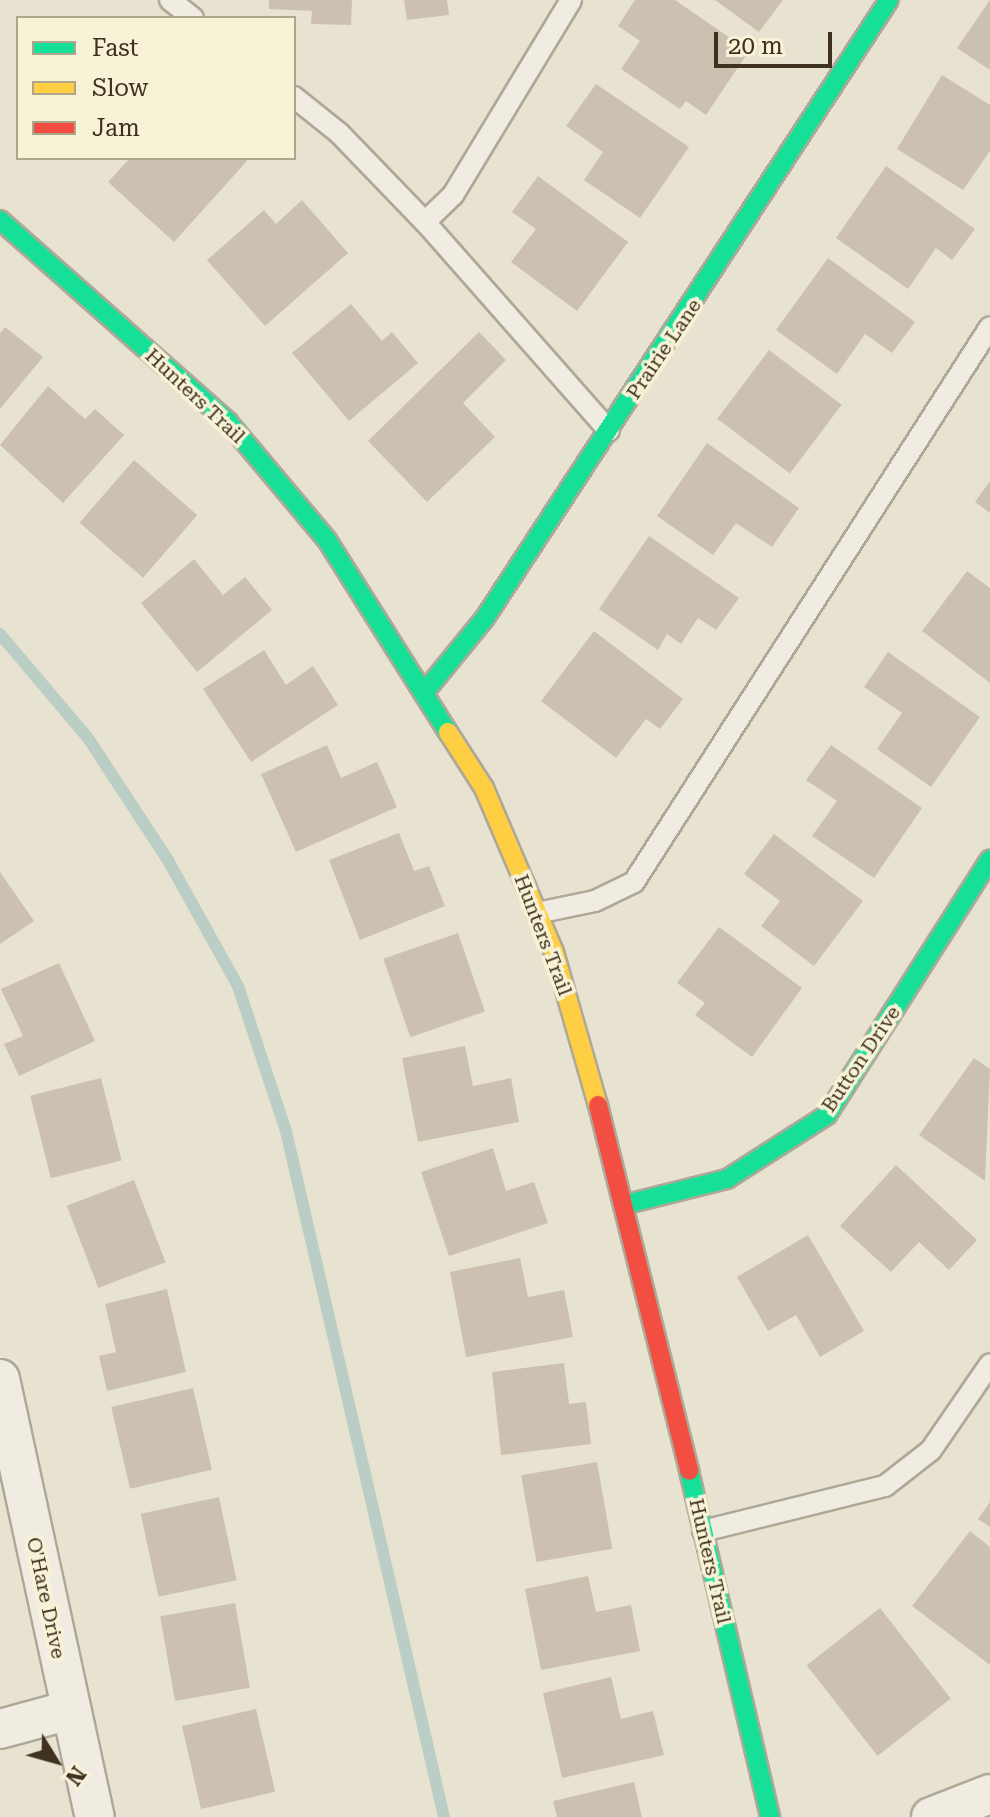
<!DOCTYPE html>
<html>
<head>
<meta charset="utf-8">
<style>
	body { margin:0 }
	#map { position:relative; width:990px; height:1817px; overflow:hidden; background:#e8e3d0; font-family:"Roboto Serif",serif }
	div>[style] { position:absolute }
	.stream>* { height:12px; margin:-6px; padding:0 6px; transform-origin:6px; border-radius:6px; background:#bbcec5 }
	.building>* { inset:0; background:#ccc1b0; transform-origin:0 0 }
	.roads { filter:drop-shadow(2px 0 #aea898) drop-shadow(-2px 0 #aea898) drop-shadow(0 2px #aea898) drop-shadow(0 -2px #aea898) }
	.lane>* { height:20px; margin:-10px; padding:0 10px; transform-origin:10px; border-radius:10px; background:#f0ece2 }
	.street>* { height:38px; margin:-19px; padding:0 19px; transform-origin:19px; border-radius:19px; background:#f0ece2 }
	.fast>* { height:18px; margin:-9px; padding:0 9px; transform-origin:9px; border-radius:9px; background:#16e098 }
	.slow>* { height:18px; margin:-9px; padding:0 9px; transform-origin:9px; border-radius:9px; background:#ffcf43 }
	.jam>* { height:18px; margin:-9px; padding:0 9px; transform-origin:9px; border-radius:9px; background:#f24e42 }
	span { translate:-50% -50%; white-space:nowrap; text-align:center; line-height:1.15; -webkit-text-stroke:7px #f8f2d7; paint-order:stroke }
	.street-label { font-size:20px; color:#3e311f }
	.legend { position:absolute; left:16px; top:16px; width:280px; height:144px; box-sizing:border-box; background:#f8f2d7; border:2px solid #aea58d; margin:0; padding:10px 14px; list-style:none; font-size:24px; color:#3e311f }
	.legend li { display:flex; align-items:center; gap:16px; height:40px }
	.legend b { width:40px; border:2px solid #aea58d }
	.north { position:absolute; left:16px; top:1721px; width:80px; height:80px; -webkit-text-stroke:6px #f8f2d7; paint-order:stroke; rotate:127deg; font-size:22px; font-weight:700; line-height:32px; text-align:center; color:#3e311f }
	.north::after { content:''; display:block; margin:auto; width:28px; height:36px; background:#3e311f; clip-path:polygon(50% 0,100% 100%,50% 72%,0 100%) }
	.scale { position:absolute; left:714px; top:32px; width:118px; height:36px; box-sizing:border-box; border:4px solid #3e311f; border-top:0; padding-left:10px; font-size:24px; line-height:28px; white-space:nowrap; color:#3e311f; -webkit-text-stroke:6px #f8f2d7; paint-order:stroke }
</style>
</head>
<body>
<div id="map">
	<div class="stream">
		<div style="left:0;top:634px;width:136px;rotate:49.8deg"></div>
		<div style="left:88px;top:738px;width:148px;rotate:56.8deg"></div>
		<div style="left:169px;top:862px;width:142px;rotate:60.9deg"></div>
		<div style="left:238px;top:986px;width:153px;rotate:71.7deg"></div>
		<div style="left:286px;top:1131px;width:704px;rotate:77.03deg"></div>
	</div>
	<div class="building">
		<div style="clip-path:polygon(269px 0,352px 0,351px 25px,311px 24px,312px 11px,269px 9px)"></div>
		<div style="clip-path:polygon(404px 0,447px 0,449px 15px,407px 20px)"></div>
		<div style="clip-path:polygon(635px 0,675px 0,749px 51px,706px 115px,686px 101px,680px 109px,621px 69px,640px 41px,618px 26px)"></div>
		<div style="clip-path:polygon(715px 0,783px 0,759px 32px)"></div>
		<div style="clip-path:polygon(990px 0,990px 70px,957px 48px)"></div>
		<div style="clip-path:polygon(942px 75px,990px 105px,990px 151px,963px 190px,897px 149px)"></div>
		<div style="clip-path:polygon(596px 84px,689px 147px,640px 218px,584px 180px,603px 152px,566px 126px)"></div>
		<div style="clip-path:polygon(130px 158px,244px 158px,247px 161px,174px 242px,108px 182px)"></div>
		<div style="clip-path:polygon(886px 166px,975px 229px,952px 260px,936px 248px,908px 289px,836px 238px)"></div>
		<div style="clip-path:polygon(538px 176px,628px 242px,577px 311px,511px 262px,536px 229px,512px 212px)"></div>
		<div style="clip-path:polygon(302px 200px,348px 253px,265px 326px,207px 260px,264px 210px,276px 224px)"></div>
		<div style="clip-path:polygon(828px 258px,915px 322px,892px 353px,865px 334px,837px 374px,776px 330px)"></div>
		<div style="clip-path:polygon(351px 304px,382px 341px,392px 332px,418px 363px,349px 421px,292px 353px)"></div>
		<div style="clip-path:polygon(5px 327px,43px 357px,0 409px,0 333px)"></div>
		<div style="clip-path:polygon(479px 332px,506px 360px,463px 403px,495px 437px,427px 502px,368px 441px)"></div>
		<div style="left:769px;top:350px;width:91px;height:86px;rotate:37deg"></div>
		<div style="clip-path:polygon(48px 386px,85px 419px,95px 409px,124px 435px,63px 503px,0 445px)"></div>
		<div style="clip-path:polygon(707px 443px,799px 508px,772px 547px,736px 523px,713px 555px,657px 516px)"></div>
		<div style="left:134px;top:460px;width:84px;height:83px;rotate:41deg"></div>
		<div style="clip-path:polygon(990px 481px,990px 513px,975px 502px)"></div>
		<div style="clip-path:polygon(649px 536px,739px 598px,716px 630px,698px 618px,681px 644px,667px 634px,658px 650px,599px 609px)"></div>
		<div style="clip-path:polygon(194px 559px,223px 595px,245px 577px,272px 610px,197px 672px,141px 603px)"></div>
		<div style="clip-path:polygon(967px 571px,990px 588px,990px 683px,922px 631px)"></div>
		<div style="clip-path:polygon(594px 631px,683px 699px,660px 729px,646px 719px,616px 758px,541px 701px)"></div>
		<div style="clip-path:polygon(264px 650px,286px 685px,313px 666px,338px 705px,251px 762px,203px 689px)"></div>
		<div style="clip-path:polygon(888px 652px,980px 717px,931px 787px,877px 749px,902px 713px,864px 687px)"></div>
		<div style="clip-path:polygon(327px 745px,341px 778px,377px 762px,397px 807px,296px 852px,261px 774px)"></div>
		<div style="clip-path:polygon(831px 745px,922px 808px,874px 878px,812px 836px,837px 801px,806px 780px)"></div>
		<div style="clip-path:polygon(399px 833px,414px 871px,429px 866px,445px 906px,360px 940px,329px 860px)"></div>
		<div style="clip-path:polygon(774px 834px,863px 901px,814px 966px,761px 926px,780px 901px,744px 874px)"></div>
		<div style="clip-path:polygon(0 872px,34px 921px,0 944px)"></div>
		<div style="clip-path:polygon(719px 927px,802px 988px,752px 1057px,695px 1015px,705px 1003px,677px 983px)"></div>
		<div style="left:458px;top:933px;width:83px;height:79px;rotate:71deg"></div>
		<div style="clip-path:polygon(59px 963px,95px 1041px,19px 1076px,4px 1044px,23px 1036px,1px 989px)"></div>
		<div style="clip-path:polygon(465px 1046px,473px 1086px,511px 1078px,519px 1122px,418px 1142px,402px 1058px)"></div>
		<div style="clip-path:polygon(974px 1058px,990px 1069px,985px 1181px,919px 1135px)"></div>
		<div style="left:101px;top:1078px;width:85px;height:73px;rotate:76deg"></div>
		<div style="clip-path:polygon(493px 1148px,506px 1191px,534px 1182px,548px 1223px,449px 1256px,421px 1172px)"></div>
		<div style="clip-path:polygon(896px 1165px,977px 1240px,949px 1270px,919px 1242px,891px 1272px,840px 1226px)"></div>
		<div style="left:134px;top:1180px;width:88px;height:72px;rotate:69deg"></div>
		<div style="clip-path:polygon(808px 1235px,864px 1331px,820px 1357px,796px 1315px,768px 1331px,737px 1277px)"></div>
		<div style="clip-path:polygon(520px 1258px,528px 1297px,564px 1290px,573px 1337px,466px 1357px,450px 1272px)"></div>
		<div style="clip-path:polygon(167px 1289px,186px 1372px,107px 1391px,99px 1356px,116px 1352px,105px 1304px)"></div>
		<div style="clip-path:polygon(564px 1363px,569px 1404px,586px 1402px,591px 1444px,501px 1455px,492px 1372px)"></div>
		<div style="left:193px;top:1388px;width:84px;height:84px;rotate:77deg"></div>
		<div style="left:597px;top:1462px;width:88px;height:77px;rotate:80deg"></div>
		<div style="left:219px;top:1497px;width:85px;height:80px;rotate:78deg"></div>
		<div style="clip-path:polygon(990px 1502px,990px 1527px,978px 1519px)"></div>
		<div style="clip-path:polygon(970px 1531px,990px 1547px,990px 1665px,912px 1606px)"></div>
		<div style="clip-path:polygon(588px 1576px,596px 1612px,631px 1605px,640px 1651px,541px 1670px,525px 1589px)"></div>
		<div style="left:235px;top:1603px;width:86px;height:76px;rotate:80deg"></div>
		<div style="left:880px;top:1608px;width:115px;height:93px;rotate:52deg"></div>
		<div style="clip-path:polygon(611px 1677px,621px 1719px,653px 1711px,664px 1755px,562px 1778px,543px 1693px)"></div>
		<div style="left:256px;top:1709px;width:85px;height:76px;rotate:77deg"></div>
		<div style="clip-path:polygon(634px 1782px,642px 1817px,557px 1817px,553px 1801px)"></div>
	</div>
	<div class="roads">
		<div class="lane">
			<div style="left:170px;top:0;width:29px;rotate:38deg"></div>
			<div style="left:294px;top:97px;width:58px;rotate:38.7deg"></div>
			<div style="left:339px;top:133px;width:124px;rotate:46deg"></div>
			<div style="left:425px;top:222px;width:278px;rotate:48.6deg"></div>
			<div style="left:425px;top:222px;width:39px;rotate:-44deg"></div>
			<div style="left:453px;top:195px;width:228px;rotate:-58.8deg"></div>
			<div style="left:537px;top:913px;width:59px;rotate:-11.7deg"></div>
			<div style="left:595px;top:901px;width:43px;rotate:-26deg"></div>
			<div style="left:634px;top:882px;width:659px;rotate:-57.32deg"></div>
			<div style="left:703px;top:1531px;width:187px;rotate:-13.9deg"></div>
			<div style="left:885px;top:1486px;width:58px;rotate:-38deg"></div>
			<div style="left:931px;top:1450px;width:104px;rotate:-55.5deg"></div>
		</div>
		<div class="street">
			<div style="left:0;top:1379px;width:448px;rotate:77.8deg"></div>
			<div style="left:0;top:1729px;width:73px;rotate:-15.2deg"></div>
			<div style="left:931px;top:1817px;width:63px;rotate:-21.3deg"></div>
		</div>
		<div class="fast">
			<div style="left:0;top:220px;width:305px;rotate:41.5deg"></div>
			<div style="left:228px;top:422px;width:154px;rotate:50deg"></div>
			<div style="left:327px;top:540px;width:227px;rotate:57.8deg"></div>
			<div style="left:427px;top:689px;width:92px;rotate:-50.8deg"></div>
			<div style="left:485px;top:618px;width:738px;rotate:-56.83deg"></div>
			<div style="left:627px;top:1204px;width:103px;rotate:-14deg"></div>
			<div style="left:727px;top:1179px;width:119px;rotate:-32.6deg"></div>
			<div style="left:827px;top:1115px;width:303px;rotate:-57.5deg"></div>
			<div style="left:689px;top:1471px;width:355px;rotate:76.8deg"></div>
		</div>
		<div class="slow">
			<div style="left:448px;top:732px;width:67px;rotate:57.3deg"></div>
			<div style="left:484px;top:788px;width:178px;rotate:66.9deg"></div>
			<div style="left:554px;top:952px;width:159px;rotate:74deg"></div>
		</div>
		<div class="jam">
			<div style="left:598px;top:1105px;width:377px;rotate:76deg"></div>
		</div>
	</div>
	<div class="street-label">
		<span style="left:664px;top:349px;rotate:-56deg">Prairie Lane</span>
		<span style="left:195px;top:396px;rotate:43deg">Hunters Trail</span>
		<span style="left:543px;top:935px;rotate:69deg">Hunters Trail</span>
		<span style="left:861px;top:1059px;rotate:-56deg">Button Drive</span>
		<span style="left:710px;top:1561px;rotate:77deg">Hunters Trail</span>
		<span style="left:46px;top:1598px;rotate:78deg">O'Hare Drive</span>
	</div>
	<ul class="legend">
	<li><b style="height:10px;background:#16e098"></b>Fast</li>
	<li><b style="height:10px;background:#ffcf43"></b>Slow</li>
	<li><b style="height:10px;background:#f24e42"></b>Jam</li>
	</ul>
	<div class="north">N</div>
	<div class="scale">20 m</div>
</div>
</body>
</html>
